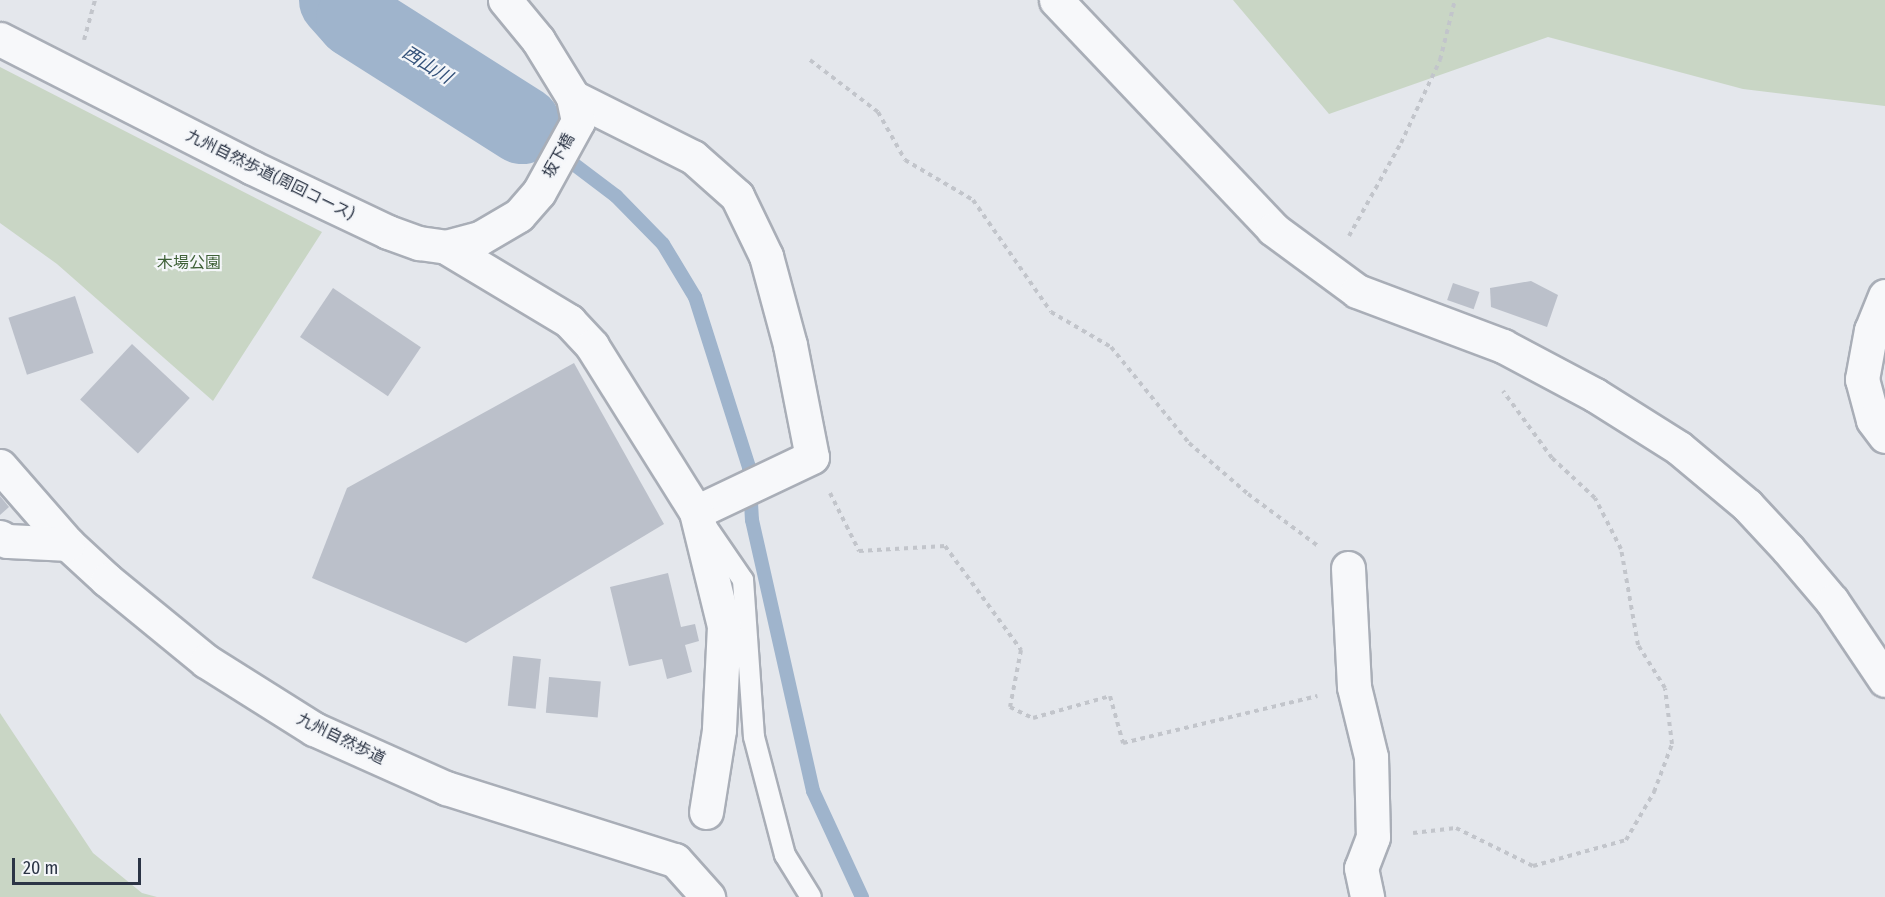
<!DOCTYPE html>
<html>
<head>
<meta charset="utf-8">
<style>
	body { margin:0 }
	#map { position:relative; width:1885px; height:897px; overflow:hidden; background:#e4e7ec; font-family:"Fira Sans Condensed","Noto Sans JP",sans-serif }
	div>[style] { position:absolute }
	.green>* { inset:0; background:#c9d6c5 }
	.stream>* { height:14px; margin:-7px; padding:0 7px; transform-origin:7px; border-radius:7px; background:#9fb4cc }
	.river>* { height:78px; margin:-39px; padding:0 39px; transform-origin:39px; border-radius:39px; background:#9fb4cc }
	.building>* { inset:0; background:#bbc0ca; transform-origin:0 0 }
	.path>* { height:4px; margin-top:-2px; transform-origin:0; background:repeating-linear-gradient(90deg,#c2c5cb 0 4.5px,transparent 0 9px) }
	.roads { filter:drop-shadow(2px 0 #a9aeb7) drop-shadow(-2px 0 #a9aeb7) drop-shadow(0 2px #a9aeb7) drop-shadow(0 -2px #a9aeb7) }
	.service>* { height:20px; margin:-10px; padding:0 10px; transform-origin:10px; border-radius:10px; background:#f7f8fa }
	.minor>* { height:33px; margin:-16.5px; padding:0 16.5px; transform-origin:16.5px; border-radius:16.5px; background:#f7f8fa }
	.tertiary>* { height:33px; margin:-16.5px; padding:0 16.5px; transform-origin:16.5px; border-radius:16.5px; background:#f7f8fa }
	span { translate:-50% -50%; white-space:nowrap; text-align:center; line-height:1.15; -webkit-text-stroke:4.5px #f4f6f9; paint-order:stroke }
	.street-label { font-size:16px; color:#2b3445 }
	.park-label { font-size:16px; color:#3f6138 }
	.water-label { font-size:18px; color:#34527a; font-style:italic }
	.scale { position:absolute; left:12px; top:858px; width:129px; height:27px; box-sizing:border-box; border:3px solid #2b3445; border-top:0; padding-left:8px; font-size:18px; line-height:21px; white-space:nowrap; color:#2b3445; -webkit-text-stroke:4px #f4f6f9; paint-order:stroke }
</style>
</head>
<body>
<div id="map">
	<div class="green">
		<div style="clip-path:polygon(1233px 0,1885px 0,1885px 106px,1743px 89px,1548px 37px,1329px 114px)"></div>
		<div style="clip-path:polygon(0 67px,322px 232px,213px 401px,57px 264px,0 223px)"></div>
		<div style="clip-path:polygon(0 713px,93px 853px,142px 893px,157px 897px,0 897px)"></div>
	</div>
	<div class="stream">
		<div style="left:522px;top:125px;width:118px;rotate:37.1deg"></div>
		<div style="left:616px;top:196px;width:67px;rotate:45.6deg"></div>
		<div style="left:663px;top:244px;width:62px;rotate:58.9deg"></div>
		<div style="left:695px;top:297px;width:178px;rotate:72.4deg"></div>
		<div style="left:749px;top:467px;width:53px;rotate:86.8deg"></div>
		<div style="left:752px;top:520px;width:278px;rotate:77.3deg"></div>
		<div style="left:813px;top:791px;width:117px;rotate:65.2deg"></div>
	</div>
	<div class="river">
		<div style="left:338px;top:0;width:25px;rotate:48deg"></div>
		<div style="left:355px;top:19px;width:198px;rotate:32.4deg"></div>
	</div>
	<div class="building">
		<div style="clip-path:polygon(1531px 281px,1558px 295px,1547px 327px,1491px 307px,1490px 288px)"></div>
		<div style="left:1453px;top:283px;width:28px;height:18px;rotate:19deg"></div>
		<div style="left:333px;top:288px;width:106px;height:59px;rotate:34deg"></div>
		<div style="left:75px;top:296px;width:60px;height:70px;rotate:72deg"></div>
		<div style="left:132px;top:344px;width:79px;height:76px;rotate:43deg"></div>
		<div style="clip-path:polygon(574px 363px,664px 524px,466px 643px,312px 578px,347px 488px)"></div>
		<div style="clip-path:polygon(0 496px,9px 507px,0 515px)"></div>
		<div style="clip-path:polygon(668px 573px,681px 627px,695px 624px,699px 641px,685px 645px,692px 672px,667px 679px,662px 659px,629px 666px,610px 587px)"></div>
		<div style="left:513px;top:656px;width:28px;height:50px;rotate:6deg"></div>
		<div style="left:549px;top:677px;width:52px;height:36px;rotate:5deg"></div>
	</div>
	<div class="path">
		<div style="left:84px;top:40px;width:41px;rotate:-74.6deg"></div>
		<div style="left:810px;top:60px;width:86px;rotate:37.4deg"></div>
		<div style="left:878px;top:112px;width:55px;rotate:60.6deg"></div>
		<div style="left:905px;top:160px;width:79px;rotate:30.5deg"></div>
		<div style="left:973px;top:200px;width:136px;rotate:55.1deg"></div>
		<div style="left:1051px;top:312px;width:69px;rotate:30.3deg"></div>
		<div style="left:1111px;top:347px;width:124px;rotate:50.9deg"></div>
		<div style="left:1189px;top:443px;width:78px;rotate:40.8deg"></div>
		<div style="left:1248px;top:494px;width:87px;rotate:36.6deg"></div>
		<div style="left:1349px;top:236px;width:107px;rotate:-60.8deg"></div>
		<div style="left:1401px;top:143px;width:92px;rotate:-64.8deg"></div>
		<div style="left:1440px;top:60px;width:62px;rotate:-76deg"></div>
		<div style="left:830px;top:493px;width:65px;rotate:63.4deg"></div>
		<div style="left:859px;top:551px;width:86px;rotate:-3.3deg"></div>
		<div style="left:945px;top:546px;width:129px;rotate:53.8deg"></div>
		<div style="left:1021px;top:650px;width:58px;rotate:100.9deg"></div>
		<div style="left:1010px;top:707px;width:25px;rotate:26deg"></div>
		<div style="left:1033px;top:718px;width:80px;rotate:-15.9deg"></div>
		<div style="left:1110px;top:696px;width:49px;rotate:74.5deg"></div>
		<div style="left:1123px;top:743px;width:200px;rotate:-13.6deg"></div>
		<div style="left:1413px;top:833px;width:43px;rotate:-6.6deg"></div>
		<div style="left:1456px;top:828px;width:86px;rotate:26.3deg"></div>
		<div style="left:1533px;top:866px;width:97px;rotate:-15.6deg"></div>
		<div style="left:1626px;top:840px;width:56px;rotate:-59.7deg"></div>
		<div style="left:1654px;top:792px;width:51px;rotate:-69.4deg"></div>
		<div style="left:1672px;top:744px;width:56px;rotate:-97.1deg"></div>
		<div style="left:1665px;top:688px;width:51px;rotate:-122.1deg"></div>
		<div style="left:1638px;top:645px;width:97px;rotate:-100deg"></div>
		<div style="left:1621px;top:549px;width:57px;rotate:-117deg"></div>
		<div style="left:1595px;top:498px;width:59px;rotate:-137.1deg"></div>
		<div style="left:1552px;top:458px;width:83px;rotate:-126.2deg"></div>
	</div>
	<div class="roads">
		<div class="service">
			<div style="left:708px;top:529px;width:62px;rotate:55.5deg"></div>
			<div style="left:743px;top:580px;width:157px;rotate:86deg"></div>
			<div style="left:754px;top:737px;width:122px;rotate:75.3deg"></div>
			<div style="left:785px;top:855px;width:49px;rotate:58.2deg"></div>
		</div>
		<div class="minor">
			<div style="left:573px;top:97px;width:134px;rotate:26.6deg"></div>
			<div style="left:693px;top:157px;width:59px;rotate:41.6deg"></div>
			<div style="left:737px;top:196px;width:67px;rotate:64.2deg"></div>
			<div style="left:766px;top:256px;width:92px;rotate:74.9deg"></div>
			<div style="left:790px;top:345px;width:114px;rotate:78.9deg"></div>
			<div style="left:812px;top:457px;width:128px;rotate:154.6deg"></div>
			<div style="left:446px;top:247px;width:144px;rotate:31deg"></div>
			<div style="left:569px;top:321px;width:34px;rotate:47deg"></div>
			<div style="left:592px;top:346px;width:196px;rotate:57.9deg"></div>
			<div style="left:696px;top:512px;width:117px;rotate:76.2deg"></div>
			<div style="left:724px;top:626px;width:104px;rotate:92.8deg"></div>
			<div style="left:719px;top:730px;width:83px;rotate:99deg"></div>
			<div style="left:1885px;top:296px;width:37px;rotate:112deg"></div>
			<div style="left:1871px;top:330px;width:50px;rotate:100.4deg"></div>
			<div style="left:1862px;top:379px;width:42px;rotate:75deg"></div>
			<div style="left:1873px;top:420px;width:20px;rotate:53deg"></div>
			<div style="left:0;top:466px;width:103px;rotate:48.9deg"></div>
			<div style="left:68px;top:544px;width:53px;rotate:42.7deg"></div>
			<div style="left:107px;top:580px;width:128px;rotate:39.3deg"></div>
			<div style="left:206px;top:661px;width:128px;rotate:32.2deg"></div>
			<div style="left:314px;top:729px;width:145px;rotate:24.1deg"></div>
			<div style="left:446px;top:788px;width:240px;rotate:17.5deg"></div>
			<div style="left:675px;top:860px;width:50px;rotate:48.3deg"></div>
			<div style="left:0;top:537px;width:8px;rotate:30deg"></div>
			<div style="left:7px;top:541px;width:61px;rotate:2.8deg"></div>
			<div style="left:1348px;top:568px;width:119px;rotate:87.1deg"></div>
			<div style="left:1354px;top:687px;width:72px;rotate:76.3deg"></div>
			<div style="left:1371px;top:757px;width:80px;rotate:88.6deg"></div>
			<div style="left:1373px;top:837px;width:33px;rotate:111deg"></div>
			<div style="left:1361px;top:868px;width:30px;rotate:78deg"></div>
		</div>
		<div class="tertiary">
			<div style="left:1056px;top:0;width:315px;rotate:46.5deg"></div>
			<div style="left:1273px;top:229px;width:104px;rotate:36.4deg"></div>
			<div style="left:1357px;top:291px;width:156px;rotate:20.6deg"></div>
			<div style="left:1503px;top:346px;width:104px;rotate:28deg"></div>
			<div style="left:1595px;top:395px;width:99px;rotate:32.2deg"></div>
			<div style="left:1679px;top:448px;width:89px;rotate:40deg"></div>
			<div style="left:1747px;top:505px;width:60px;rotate:47deg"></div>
			<div style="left:1788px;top:549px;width:68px;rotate:49.8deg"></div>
			<div style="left:1832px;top:601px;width:95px;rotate:56.1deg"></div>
			<div style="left:0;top:39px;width:282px;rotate:27deg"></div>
			<div style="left:251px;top:167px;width:152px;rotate:25.4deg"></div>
			<div style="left:388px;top:232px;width:33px;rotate:20deg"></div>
			<div style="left:419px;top:243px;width:27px;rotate:8deg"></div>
			<div style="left:446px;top:247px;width:35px;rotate:-15deg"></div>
			<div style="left:480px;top:238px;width:45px;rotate:-30.5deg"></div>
			<div style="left:519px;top:215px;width:30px;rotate:-49deg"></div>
			<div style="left:539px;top:192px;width:81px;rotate:-61.2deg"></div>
			<div style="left:578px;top:121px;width:25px;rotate:-102deg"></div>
			<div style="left:573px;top:97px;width:67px;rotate:-121.6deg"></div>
			<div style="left:538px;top:40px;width:52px;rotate:-129.5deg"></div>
		</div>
	</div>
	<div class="street-label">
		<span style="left:559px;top:156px;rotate:-61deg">坂下橋</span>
		<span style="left:270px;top:175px;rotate:26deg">九州自然歩道(周回コース)</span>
		<span style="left:341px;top:739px;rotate:26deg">九州自然歩道</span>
	</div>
	<div class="park-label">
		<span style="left:189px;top:263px">木場公園</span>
	</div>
	<div class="water-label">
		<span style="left:427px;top:65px;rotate:32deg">西山川</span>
	</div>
	<div class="scale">20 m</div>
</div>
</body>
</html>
